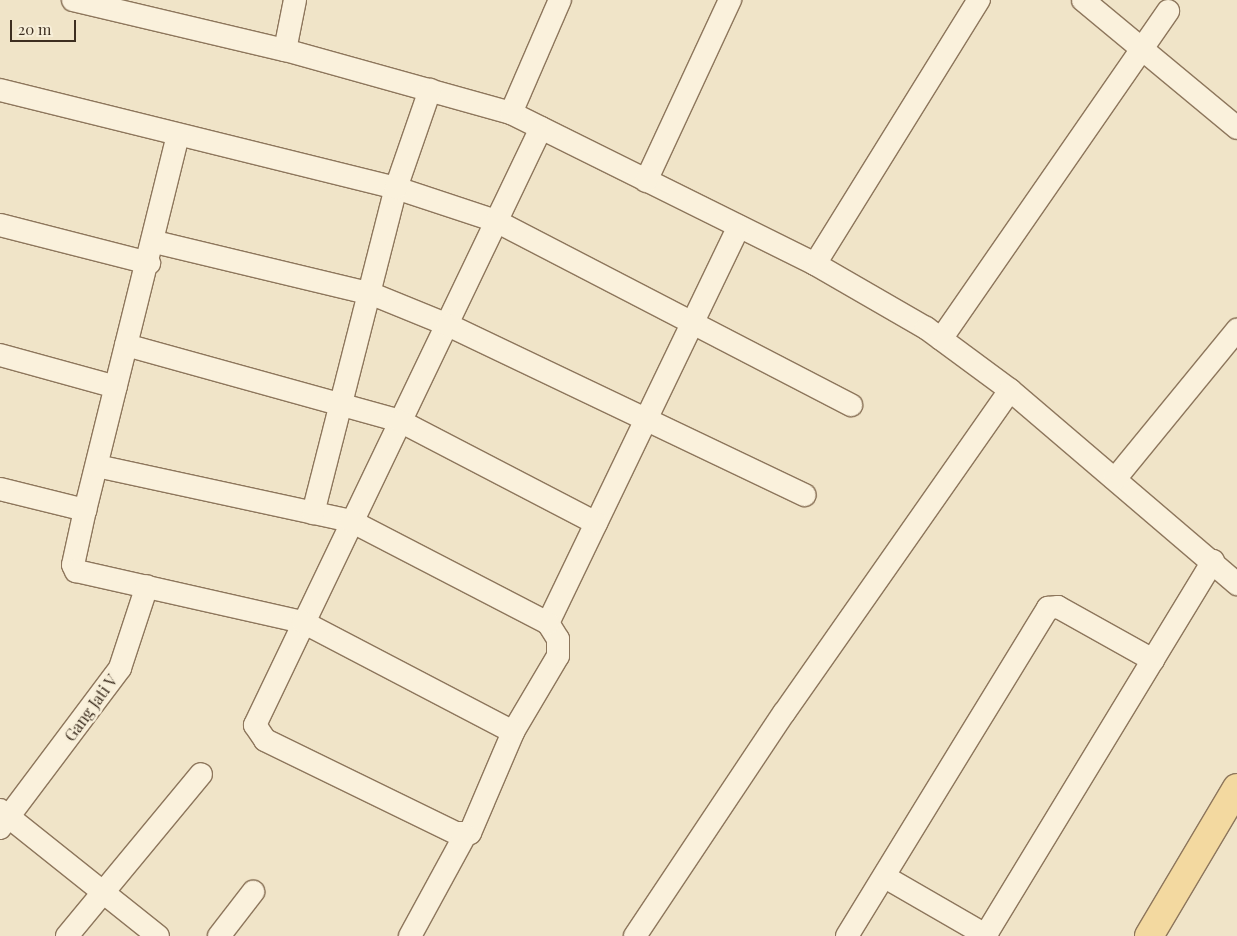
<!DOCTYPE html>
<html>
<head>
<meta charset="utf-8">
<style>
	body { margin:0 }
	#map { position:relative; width:1237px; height:936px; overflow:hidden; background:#f0e4c8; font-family:"Playfair Display",serif }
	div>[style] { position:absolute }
	.roads { filter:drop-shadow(1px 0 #8d765c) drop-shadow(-1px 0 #8d765c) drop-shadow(0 1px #8d765c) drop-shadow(0 -1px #8d765c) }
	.minor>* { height:22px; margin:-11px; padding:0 11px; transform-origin:11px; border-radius:11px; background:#faf1dc }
	.major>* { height:28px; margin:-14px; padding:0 14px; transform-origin:14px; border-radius:14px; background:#f3d9a0 }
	span { translate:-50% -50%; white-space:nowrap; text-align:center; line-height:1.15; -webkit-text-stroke:4.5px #f7eed8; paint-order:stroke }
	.street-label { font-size:16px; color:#3d2e20 }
	.scale { position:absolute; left:10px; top:20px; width:66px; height:22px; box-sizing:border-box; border:2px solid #3d2e20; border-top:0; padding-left:6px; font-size:15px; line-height:18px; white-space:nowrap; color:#3d2e20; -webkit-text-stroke:4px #f7eed8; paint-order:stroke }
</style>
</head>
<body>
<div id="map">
	<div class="roads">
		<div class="minor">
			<div style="left:73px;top:0;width:218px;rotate:13.3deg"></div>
			<div style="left:285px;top:50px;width:235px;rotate:15.6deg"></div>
			<div style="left:511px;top:113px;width:339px;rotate:26.4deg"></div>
			<div style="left:815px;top:264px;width:128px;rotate:30deg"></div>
			<div style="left:926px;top:328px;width:104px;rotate:36.4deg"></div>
			<div style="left:1010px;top:390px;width:299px;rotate:40.5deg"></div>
			<div style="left:1083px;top:0;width:200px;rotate:39.7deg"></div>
			<div style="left:285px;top:50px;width:51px;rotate:-78.7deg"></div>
			<div style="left:0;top:90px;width:408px;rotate:13.9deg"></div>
			<div style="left:396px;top:188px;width:105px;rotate:18.3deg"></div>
			<div style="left:496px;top:221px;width:400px;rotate:27.4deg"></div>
			<div style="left:511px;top:113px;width:123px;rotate:-66.6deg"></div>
			<div style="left:541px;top:128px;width:662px;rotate:115.6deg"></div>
			<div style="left:255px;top:725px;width:18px;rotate:56deg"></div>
			<div style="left:265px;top:740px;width:212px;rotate:26deg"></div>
			<div style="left:456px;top:833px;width:14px"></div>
			<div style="left:470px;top:833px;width:110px;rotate:-66.9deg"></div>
			<div style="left:513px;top:732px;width:88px;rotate:-59.4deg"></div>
			<div style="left:558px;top:656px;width:17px;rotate:-90deg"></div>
			<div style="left:558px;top:639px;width:19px;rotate:-122deg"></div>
			<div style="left:548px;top:623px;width:440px;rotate:-64.3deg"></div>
			<div style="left:178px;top:135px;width:386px;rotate:103.9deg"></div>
			<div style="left:85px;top:510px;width:56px;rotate:102.3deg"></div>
			<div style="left:73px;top:565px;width:7px;rotate:63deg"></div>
			<div style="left:76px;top:571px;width:233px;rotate:12.7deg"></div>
			<div style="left:303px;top:622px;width:237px;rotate:27.6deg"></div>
			<div style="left:646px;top:181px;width:200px;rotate:-65.1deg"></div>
			<div style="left:0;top:225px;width:154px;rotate:14.3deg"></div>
			<div style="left:155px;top:242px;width:223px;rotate:13.5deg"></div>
			<div style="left:372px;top:294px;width:82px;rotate:22.2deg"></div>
			<div style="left:448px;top:325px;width:395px;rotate:25.5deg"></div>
			<div style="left:815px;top:264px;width:311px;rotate:-58.2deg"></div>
			<div style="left:941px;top:339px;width:399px;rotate:-55.3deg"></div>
			<div style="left:126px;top:345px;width:284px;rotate:15.5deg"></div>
			<div style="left:400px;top:421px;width:221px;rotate:27.5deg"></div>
			<div style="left:0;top:355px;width:120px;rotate:15.4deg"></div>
			<div style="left:97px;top:466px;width:260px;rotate:12.2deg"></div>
			<div style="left:351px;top:521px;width:222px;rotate:27.4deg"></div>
			<div style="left:1115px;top:479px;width:193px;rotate:-50.7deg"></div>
			<div style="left:0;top:489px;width:88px;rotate:13.9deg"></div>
			<div style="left:313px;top:513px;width:335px;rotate:-75.7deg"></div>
			<div style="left:396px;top:188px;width:104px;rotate:-70.9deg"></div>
			<div style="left:0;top:810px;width:202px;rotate:38.6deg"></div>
			<div style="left:0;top:828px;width:200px;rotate:-53.1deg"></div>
			<div style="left:120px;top:668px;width:86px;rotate:-71.8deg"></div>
			<div style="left:885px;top:877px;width:118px;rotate:30deg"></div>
			<div style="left:67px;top:936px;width:210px;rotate:-50.4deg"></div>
			<div style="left:219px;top:936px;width:56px;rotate:-52.3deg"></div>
			<div style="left:410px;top:936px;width:115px;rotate:-61.4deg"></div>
			<div style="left:635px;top:936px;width:268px;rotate:-56.3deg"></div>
			<div style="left:784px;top:713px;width:394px;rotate:-55deg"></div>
			<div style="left:847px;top:936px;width:385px;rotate:-58.5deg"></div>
			<div style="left:1048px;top:608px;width:10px;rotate:-6deg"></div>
			<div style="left:1058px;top:607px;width:109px;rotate:29.2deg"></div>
			<div style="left:985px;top:936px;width:439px;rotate:-58.7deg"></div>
		</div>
		<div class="major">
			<div style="left:1149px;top:936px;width:172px;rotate:-59.3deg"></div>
		</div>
	</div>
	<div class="street-label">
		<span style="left:91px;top:708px;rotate:-54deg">Gang Jati V</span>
	</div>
	<div class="scale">20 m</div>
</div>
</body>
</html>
